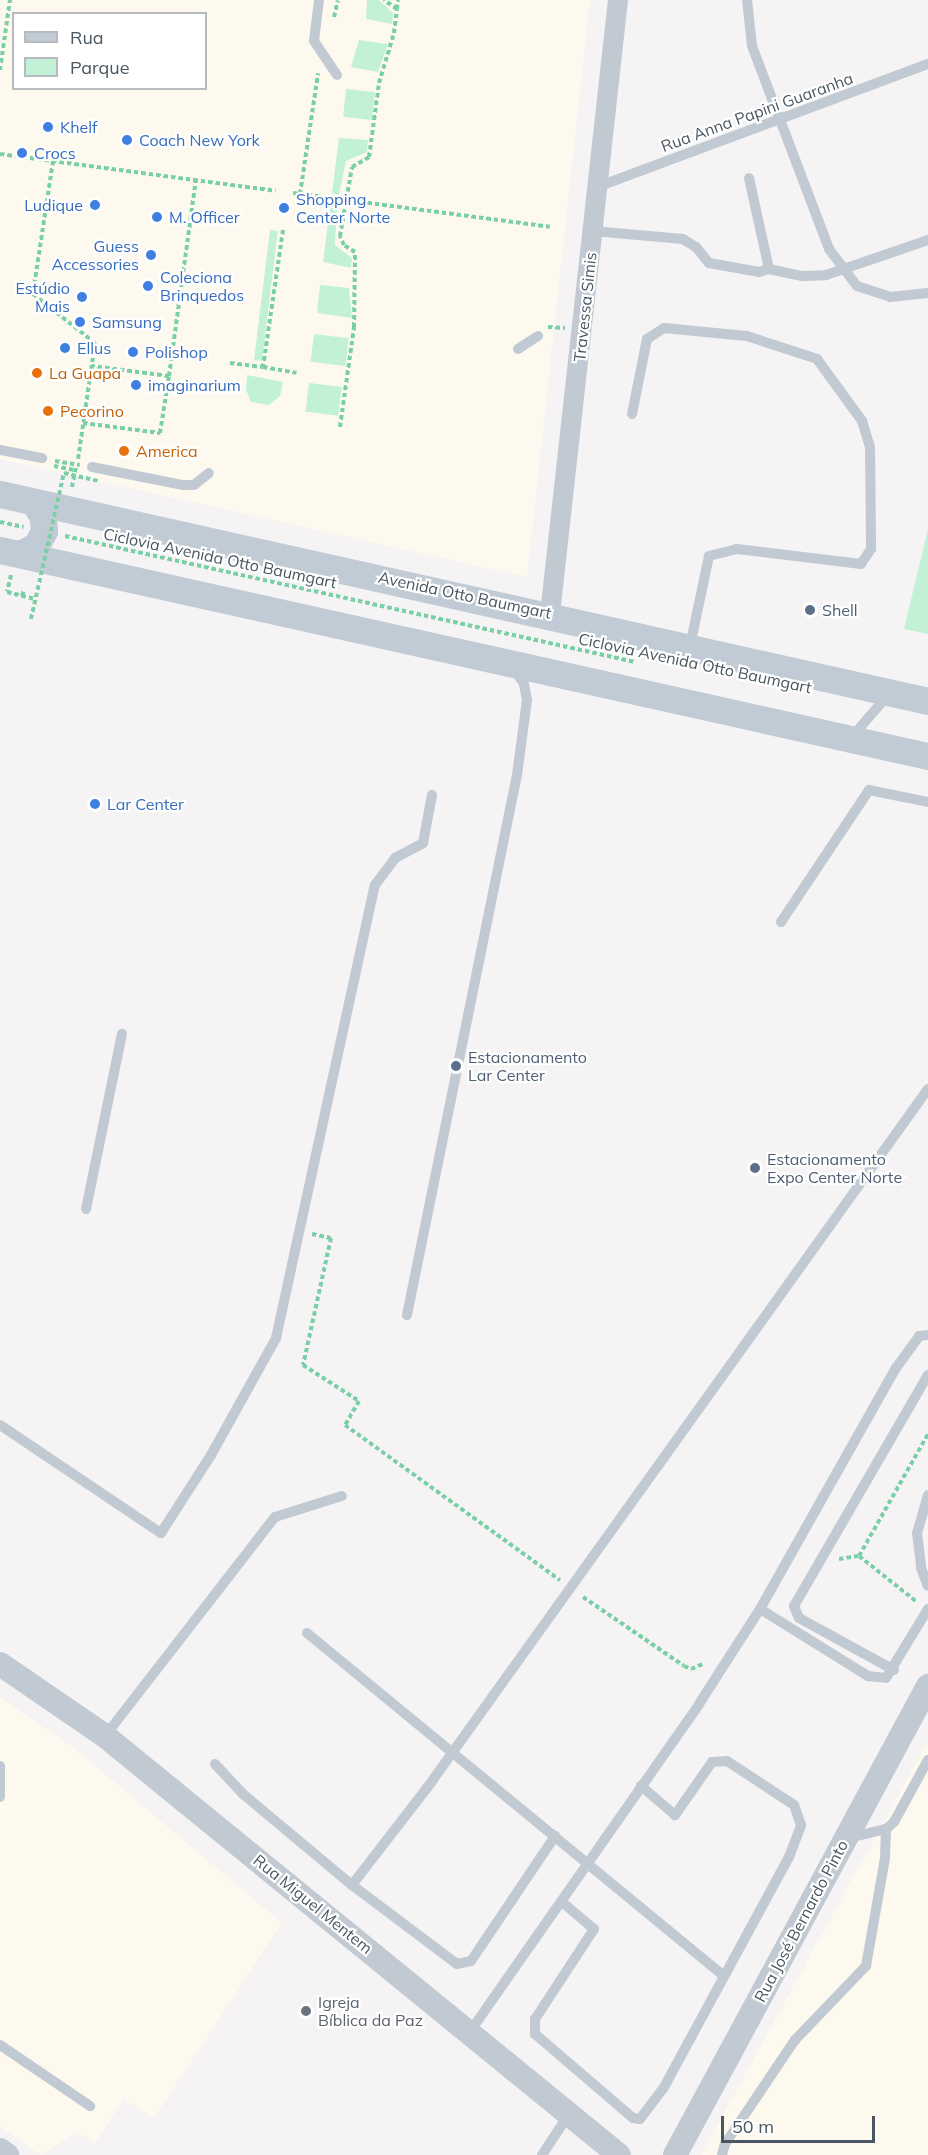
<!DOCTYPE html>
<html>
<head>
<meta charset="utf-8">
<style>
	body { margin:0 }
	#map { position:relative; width:928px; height:2155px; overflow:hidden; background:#f5f3f3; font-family:Mulish,sans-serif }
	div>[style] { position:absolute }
	.commercial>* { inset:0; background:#fdf9ef }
	.green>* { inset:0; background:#c3f1d5; transform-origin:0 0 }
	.path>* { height:4px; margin-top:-2px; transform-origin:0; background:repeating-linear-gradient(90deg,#7ad0a6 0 4.5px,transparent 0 7.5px) }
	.service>* { height:10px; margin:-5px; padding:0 5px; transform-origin:5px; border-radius:5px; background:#c1cad2 }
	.minor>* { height:20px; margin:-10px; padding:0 10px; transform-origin:10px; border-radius:10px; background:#c1cad2 }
	.tertiary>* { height:24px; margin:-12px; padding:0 12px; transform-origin:12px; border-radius:12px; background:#c1cad2 }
	.secondary>* { height:27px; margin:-13.5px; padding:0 13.5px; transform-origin:13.5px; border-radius:13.5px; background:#c1cbd6 }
	.path-bridge>* { height:4px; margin-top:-2px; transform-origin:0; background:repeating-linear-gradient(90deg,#7ad0a6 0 4.5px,transparent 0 7.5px) }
	.dots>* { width:16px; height:16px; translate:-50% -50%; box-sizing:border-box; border:3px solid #fff; border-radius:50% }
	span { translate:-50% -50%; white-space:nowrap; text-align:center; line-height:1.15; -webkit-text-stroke:4.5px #fff; paint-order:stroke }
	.street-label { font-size:16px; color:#4a5661 }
	.shop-label { font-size:16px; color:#366cbe }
	.left { translate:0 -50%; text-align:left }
	.right { translate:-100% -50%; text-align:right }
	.food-label { font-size:16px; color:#c56008 }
	.service-label { font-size:16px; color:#4e5e75 }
	.worship-label { font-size:16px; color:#5b616d }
	.legend { position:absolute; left:12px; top:12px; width:195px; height:78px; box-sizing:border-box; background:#fff; border:2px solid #b7bbc0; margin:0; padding:8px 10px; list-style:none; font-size:18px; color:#4a5661 }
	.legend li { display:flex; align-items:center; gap:12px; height:30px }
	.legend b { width:30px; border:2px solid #b7bbc0 }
	.scale { position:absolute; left:721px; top:2116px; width:154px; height:27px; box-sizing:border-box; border:3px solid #4a5661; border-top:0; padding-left:8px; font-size:18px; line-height:21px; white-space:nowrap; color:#4a5661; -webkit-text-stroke:4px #fff; paint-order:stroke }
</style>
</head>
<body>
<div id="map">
	<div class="commercial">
		<div style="clip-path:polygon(evenodd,0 0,590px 0,527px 577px,0 459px,0 0,14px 14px,206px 14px,206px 88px,14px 88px,14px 14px)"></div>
		<div style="clip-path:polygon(0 1697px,74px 1748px,282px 1923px,154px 2118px,124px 2099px,95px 2144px,78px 2132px,41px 2155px,0 2127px)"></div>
		<div style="clip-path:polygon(928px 1741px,928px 2155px,701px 2155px,702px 2153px)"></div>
	</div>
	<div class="green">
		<div style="clip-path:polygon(367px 0,379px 0,393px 13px,392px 24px,366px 19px)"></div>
		<div style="clip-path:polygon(359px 40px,388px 44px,378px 72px,351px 67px)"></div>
		<div style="left:346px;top:89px;width:29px;height:28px;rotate:6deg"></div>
		<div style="clip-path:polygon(339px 138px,368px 140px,367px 152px,346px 161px,339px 195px,332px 193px)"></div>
		<div style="clip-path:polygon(330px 208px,337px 209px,335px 245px,352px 258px,351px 268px,323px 262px)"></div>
		<div style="left:270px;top:230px;width:8px;height:131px;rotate:7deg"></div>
		<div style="clip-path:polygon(320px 285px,349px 288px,352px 318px,317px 313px)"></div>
		<div style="left:314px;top:334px;width:35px;height:28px;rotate:7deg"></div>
		<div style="clip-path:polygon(247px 375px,283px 382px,280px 396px,269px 405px,251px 402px,246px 390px)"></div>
		<div style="left:309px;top:383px;width:33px;height:29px;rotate:7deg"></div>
		<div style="clip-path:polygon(928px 529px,928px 634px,904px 629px)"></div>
	</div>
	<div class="path">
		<div style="left:397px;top:9px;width:9px;rotate:-84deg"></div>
		<div style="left:334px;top:17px;width:17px;rotate:-77deg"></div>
		<div style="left:0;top:70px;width:71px;rotate:-81.9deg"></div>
		<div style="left:0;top:154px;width:278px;rotate:7.6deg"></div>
		<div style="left:53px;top:161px;width:134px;rotate:98.6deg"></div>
		<div style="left:33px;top:294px;width:79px;rotate:38.3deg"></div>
		<div style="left:95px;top:343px;width:117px;rotate:98.3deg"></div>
		<div style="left:293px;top:193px;width:259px;rotate:7.5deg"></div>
		<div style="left:300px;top:194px;width:122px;rotate:-81.5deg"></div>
		<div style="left:283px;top:230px;width:138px;rotate:98.3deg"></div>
		<div style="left:263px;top:367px;width:34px;rotate:10deg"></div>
		<div style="left:548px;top:327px;width:17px;rotate:3deg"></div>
		<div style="left:230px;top:363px;width:33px;rotate:7deg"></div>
		<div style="left:169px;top:376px;width:198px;rotate:-82.2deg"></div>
		<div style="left:83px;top:423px;width:78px;rotate:7.4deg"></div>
		<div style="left:160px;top:433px;width:58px;rotate:-81deg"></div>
		<div style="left:169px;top:376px;width:78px;rotate:-172.6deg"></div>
		<div style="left:340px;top:427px;width:101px;rotate:-82deg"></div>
		<div style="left:354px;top:327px;width:75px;rotate:-89.2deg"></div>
		<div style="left:355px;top:252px;width:13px;rotate:-148deg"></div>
		<div style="left:344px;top:245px;width:10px;rotate:-114deg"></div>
		<div style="left:340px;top:236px;width:70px;rotate:-80.1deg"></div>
		<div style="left:352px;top:167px;width:20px;rotate:-30deg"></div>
		<div style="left:369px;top:157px;width:75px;rotate:-82.3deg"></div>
		<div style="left:379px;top:83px;width:52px;rotate:-73.3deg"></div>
		<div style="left:394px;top:33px;width:24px;rotate:-83deg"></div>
		<div style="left:397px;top:9px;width:16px;rotate:-145deg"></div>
		<div style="left:55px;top:461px;width:25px;rotate:9deg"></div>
		<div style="left:54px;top:466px;width:21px;rotate:11deg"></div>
		<div style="left:72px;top:487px;width:20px;rotate:-79deg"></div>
		<div style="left:0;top:522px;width:24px;rotate:12deg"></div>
		<div style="left:65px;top:536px;width:584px;rotate:12.46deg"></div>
		<div style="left:11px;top:575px;width:17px;rotate:103deg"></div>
		<div style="left:7px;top:592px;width:29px;rotate:14deg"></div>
		<div style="left:22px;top:596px;width:6px;rotate:-72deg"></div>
		<div style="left:312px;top:1234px;width:19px;rotate:12deg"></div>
		<div style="left:331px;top:1238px;width:130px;rotate:102.4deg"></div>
		<div style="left:303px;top:1365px;width:67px;rotate:32.7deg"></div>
		<div style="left:359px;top:1401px;width:28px;rotate:120deg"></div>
		<div style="left:345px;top:1425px;width:265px;rotate:35.8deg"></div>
		<div style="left:859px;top:1556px;width:140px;rotate:-60.5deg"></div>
		<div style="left:839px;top:1559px;width:20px;rotate:-9deg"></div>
		<div style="left:859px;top:1556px;width:74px;rotate:38.4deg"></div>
		<div style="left:583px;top:1597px;width:122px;rotate:34.3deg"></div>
		<div style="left:684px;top:1666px;width:8px;rotate:23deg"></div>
		<div style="left:691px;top:1669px;width:15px;rotate:-23deg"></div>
	</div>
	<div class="service">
		<div style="left:319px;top:0;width:41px;rotate:97deg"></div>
		<div style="left:314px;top:41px;width:41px;rotate:55.9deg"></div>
		<div style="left:747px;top:0;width:46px;rotate:83.8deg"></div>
		<div style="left:752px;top:46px;width:217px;rotate:69.2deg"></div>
		<div style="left:829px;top:249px;width:46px;rotate:52.9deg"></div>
		<div style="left:857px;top:286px;width:35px;rotate:18deg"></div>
		<div style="left:890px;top:297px;width:38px;rotate:-6deg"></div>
		<div style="left:597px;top:187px;width:353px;rotate:-20.4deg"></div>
		<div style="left:593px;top:231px;width:90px;rotate:5.1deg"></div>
		<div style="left:683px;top:239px;width:15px;rotate:32deg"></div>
		<div style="left:696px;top:247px;width:21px;rotate:51deg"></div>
		<div style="left:709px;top:263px;width:51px;rotate:10.2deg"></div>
		<div style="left:759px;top:272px;width:10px;rotate:-17deg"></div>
		<div style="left:769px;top:269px;width:93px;rotate:-102.4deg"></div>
		<div style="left:769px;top:269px;width:35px;rotate:12deg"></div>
		<div style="left:803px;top:276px;width:23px;rotate:-2deg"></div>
		<div style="left:826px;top:275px;width:108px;rotate:-18.9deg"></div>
		<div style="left:518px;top:349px;width:24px;rotate:-33deg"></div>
		<div style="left:632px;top:414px;width:76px;rotate:-78.7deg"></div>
		<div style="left:647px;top:339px;width:20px;rotate:-33deg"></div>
		<div style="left:664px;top:328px;width:83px;rotate:5.5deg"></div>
		<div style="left:747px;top:336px;width:74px;rotate:18.2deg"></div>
		<div style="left:817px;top:359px;width:77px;rotate:54deg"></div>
		<div style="left:862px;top:421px;width:27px;rotate:73deg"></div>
		<div style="left:870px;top:447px;width:102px;rotate:89.4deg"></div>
		<div style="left:871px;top:549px;width:18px;rotate:124deg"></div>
		<div style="left:861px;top:564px;width:125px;rotate:-173.1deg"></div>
		<div style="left:737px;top:549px;width:29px;rotate:166deg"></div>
		<div style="left:709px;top:556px;width:92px;rotate:101.9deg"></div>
		<div style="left:0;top:450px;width:43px;rotate:10.8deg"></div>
		<div style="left:92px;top:467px;width:93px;rotate:11.2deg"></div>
		<div style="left:183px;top:485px;width:11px"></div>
		<div style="left:194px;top:485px;width:19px;rotate:-39deg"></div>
		<div style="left:851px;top:738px;width:57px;rotate:-49.3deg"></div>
		<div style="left:781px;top:922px;width:159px;rotate:-56.3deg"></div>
		<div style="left:869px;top:790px;width:60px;rotate:11.5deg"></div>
		<div style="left:86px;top:1209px;width:179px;rotate:-78.4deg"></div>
		<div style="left:407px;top:1315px;width:551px;rotate:-78.49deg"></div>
		<div style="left:517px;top:775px;width:76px;rotate:-82.4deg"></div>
		<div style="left:527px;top:700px;width:16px;rotate:-101deg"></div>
		<div style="left:524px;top:684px;width:18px;rotate:-124deg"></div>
		<div style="left:0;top:1425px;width:194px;rotate:33.9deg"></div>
		<div style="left:161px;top:1533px;width:93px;rotate:-57.3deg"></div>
		<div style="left:211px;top:1455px;width:134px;rotate:-60.9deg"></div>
		<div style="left:276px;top:1338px;width:464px;rotate:-77.7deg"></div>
		<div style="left:375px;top:885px;width:34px;rotate:-53deg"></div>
		<div style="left:395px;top:858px;width:32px;rotate:-28deg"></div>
		<div style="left:423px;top:843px;width:49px;rotate:-79.4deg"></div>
		<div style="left:928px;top:1495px;width:40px;rotate:106deg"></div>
		<div style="left:917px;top:1533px;width:35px;rotate:83deg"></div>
		<div style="left:921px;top:1568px;width:19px;rotate:69deg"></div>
		<div style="left:760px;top:1609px;width:127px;rotate:31.8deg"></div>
		<div style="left:868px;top:1676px;width:18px;rotate:6deg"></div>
		<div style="left:886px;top:1678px;width:81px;rotate:-58.7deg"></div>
		<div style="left:307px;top:1633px;width:540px;rotate:39.44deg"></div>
		<div style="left:894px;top:1670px;width:108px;rotate:-151.3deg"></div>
		<div style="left:799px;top:1618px;width:13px;rotate:-113deg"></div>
		<div style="left:794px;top:1606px;width:267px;rotate:-59.9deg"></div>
		<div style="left:105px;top:1736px;width:277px;rotate:-52.2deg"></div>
		<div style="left:275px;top:1517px;width:70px;rotate:-17.4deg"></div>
		<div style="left:215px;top:1764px;width:41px;rotate:47deg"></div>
		<div style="left:243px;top:1794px;width:142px;rotate:39.9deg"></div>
		<div style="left:352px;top:1885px;width:131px;rotate:37deg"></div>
		<div style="left:457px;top:1964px;width:14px;rotate:-12deg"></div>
		<div style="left:471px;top:1961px;width:151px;rotate:-56.1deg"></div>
		<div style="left:0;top:1766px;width:31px;rotate:90deg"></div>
		<div style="left:849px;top:1838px;width:38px;rotate:-14deg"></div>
		<div style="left:886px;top:1829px;width:11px;rotate:-41deg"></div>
		<div style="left:894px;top:1822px;width:71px;rotate:-61.3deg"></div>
		<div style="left:352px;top:1885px;width:123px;rotate:-52.3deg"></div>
		<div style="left:427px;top:1788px;width:860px;rotate:-54.37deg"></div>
		<div style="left:562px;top:1902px;width:42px;rotate:40.2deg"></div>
		<div style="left:594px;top:1929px;width:108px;rotate:123.2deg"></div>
		<div style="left:535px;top:2019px;width:15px;rotate:90deg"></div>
		<div style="left:535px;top:2034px;width:129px;rotate:40.6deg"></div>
		<div style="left:633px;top:2118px;width:7px;rotate:8deg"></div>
		<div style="left:640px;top:2119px;width:38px;rotate:-53deg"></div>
		<div style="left:663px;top:2089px;width:264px;rotate:-61.5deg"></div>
		<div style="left:789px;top:1857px;width:34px;rotate:-69deg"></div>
		<div style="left:801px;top:1825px;width:21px;rotate:-109deg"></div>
		<div style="left:794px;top:1805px;width:80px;rotate:-146.7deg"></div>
		<div style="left:727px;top:1761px;width:15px;rotate:176deg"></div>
		<div style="left:712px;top:1762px;width:65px;rotate:124.9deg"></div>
		<div style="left:675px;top:1815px;width:45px;rotate:-139.5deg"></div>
		<div style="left:469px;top:2033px;width:401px;rotate:-55deg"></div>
		<div style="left:699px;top:1704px;width:113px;rotate:-57.3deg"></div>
		<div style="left:760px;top:1609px;width:277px;rotate:-60.6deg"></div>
		<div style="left:896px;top:1368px;width:39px;rotate:-54deg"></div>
		<div style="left:919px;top:1336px;width:9px;rotate:-6deg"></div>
		<div style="left:0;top:2045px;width:109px;rotate:34.1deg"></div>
		<div style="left:542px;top:2155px;width:49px;rotate:-56.6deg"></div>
		<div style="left:722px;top:2155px;width:11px;rotate:-75deg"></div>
		<div style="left:725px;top:2144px;width:125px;rotate:-56.1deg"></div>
		<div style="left:795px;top:2040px;width:103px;rotate:-46.2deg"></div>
		<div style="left:866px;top:1966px;width:110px;rotate:-80deg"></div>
		<div style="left:885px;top:1858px;width:29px;rotate:-88deg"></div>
	</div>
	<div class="minor">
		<div style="left:550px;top:614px;width:618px;rotate:-83.68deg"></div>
	</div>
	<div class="tertiary">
		<div style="left:0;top:1664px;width:127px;rotate:34.4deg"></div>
		<div style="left:105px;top:1736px;width:663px;rotate:39.19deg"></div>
		<div style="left:0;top:2150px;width:9px;rotate:36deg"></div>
		<div style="left:675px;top:2155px;width:533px;rotate:-61.66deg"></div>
	</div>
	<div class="secondary">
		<div style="left:0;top:494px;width:951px;rotate:12.57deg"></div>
		<div style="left:0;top:550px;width:951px;rotate:12.52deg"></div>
		<div style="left:20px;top:554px;width:18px;rotate:-27deg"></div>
		<div style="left:36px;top:546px;width:17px;rotate:-62deg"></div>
		<div style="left:44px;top:531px;width:14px;rotate:-94deg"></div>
		<div style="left:43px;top:517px;width:17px;rotate:-121deg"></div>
	</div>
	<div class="path-bridge">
		<div style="left:31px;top:619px;width:150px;rotate:-77.3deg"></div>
		<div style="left:64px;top:473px;width:36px;rotate:13deg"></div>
	</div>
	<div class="dots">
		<div style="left:48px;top:127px;background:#3f7fe0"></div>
		<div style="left:127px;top:140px;background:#3f7fe0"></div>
		<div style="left:22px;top:153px;background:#3f7fe0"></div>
		<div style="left:95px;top:205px;background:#3f7fe0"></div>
		<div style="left:284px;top:208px;background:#3f7fe0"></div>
		<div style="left:157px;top:217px;background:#3f7fe0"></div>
		<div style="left:151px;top:255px;background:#3f7fe0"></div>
		<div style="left:148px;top:286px;background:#3f7fe0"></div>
		<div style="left:82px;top:297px;background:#3f7fe0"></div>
		<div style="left:80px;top:322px;background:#3f7fe0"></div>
		<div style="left:65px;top:348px;background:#3f7fe0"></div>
		<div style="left:133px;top:352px;background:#3f7fe0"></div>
		<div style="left:37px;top:373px;background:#e8710a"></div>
		<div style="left:136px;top:385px;background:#3f7fe0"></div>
		<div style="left:48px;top:411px;background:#e8710a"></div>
		<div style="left:124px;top:451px;background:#e8710a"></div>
		<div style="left:810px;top:610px;background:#5c6f8a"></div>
		<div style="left:95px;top:804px;background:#3f7fe0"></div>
		<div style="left:456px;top:1066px;background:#5c6f8a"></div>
		<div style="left:755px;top:1168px;background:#5c6f8a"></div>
		<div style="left:306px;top:2011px;background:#6b7280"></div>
	</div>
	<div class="street-label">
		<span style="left:757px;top:112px;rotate:-20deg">Rua Anna Papini Guaranha</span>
		<span style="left:585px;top:307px;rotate:-84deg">Travessa Simis</span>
		<span style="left:220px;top:558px;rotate:12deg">Ciclovia Avenida Otto Baumgart</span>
		<span style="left:465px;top:595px;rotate:12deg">Avenida Otto Baumgart</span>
		<span style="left:695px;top:663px;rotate:12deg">Ciclovia Avenida Otto Baumgart</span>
		<span style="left:313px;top:1904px;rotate:39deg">Rua Miguel Mentem</span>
		<span style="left:801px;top:1921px;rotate:-62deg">Rua José Bernardo Pinto</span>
	</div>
	<div class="shop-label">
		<span class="left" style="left:60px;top:127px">Khelf</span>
		<span class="left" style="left:139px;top:140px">Coach New York</span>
		<span class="left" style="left:34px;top:153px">Crocs</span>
		<span class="left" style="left:296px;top:208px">Shopping<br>Center Norte</span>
		<span class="right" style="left:83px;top:205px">Ludique</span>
		<span class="left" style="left:169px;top:217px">M. Officer</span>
		<span class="right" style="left:139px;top:255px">Guess<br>Accessories</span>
		<span class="left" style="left:160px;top:286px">Coleciona<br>Brinquedos</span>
		<span class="right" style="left:70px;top:297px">Estúdio<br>Mais</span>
		<span class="left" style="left:92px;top:322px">Samsung</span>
		<span class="left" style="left:77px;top:348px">Ellus</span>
		<span class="left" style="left:145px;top:352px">Polishop</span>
		<span class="left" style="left:148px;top:385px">imaginarium</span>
		<span class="left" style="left:107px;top:804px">Lar Center</span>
	</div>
	<div class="food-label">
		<span class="left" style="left:49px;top:373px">La Guapa</span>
		<span class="left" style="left:60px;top:411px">Pecorino</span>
		<span class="left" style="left:136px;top:451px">America</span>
	</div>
	<div class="service-label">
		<span class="left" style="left:822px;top:610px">Shell</span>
		<span class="left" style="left:468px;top:1066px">Estacionamento<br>Lar Center</span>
		<span class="left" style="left:767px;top:1168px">Estacionamento<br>Expo Center Norte</span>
	</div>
	<div class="worship-label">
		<span class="left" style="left:318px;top:2011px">Igreja<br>Bíblica da Paz</span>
	</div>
	<ul class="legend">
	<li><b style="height:8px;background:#c1cbd6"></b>Rua</li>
	<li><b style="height:16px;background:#c3f1d5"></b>Parque</li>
	</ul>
	<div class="scale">50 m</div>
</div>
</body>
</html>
